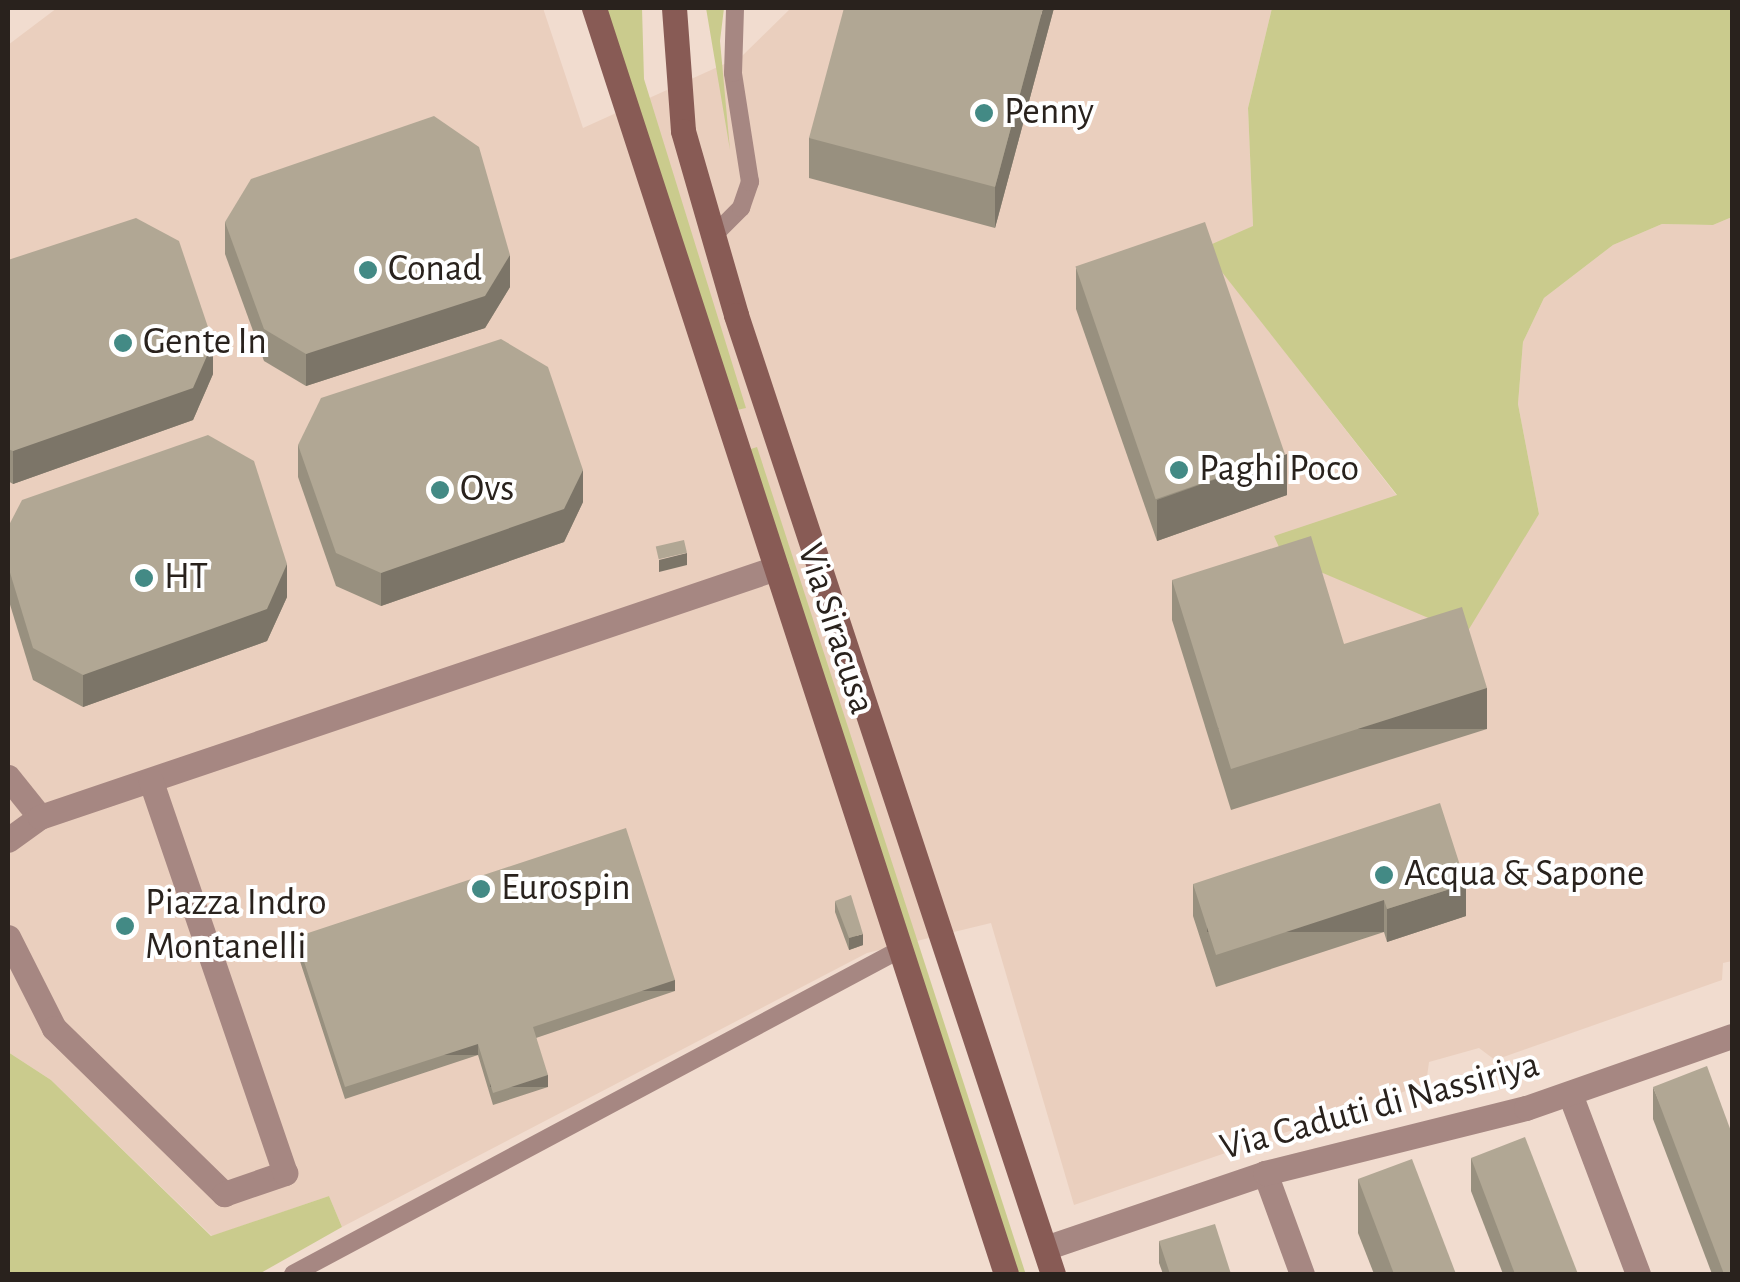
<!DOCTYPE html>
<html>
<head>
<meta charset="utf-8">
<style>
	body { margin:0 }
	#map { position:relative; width:1740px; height:1282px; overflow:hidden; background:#f1dccf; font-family:"Alegreya Sans",sans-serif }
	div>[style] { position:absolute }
	.built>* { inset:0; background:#eacfbe }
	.green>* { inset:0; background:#cacb8d; transform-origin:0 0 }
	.lane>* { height:18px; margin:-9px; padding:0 9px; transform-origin:9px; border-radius:9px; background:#a68782 }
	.street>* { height:25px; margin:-12.5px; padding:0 12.5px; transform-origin:12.5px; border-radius:12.5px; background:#a68782 }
	.secondary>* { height:25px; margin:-12.5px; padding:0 12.5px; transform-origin:12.5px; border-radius:12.5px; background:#885b55 }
	.wall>* { inset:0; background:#98907f }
	.shaded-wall>* { inset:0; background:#7c7568; transform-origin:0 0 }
	.building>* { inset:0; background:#b1a794; transform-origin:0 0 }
	.dots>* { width:28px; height:28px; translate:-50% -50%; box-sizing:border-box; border:5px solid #fff; border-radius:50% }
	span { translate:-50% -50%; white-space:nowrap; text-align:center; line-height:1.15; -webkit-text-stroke:8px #fff; paint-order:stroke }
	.poi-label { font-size:38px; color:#29221d }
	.left { translate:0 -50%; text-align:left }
	.street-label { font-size:38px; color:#29221d }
	.frame { position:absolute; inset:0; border:10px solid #29221d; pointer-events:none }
</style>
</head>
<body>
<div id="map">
	<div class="built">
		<div style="clip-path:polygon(57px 8px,543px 8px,583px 128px,742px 56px,791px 8px,1272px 8px,1248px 108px,1253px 227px,1204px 248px,1397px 496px,1274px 537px,1508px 559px,1539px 514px,1518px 404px,1523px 342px,1544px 298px,1613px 245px,1662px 224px,1713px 225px,1732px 217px,1732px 961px,1723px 963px,1722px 980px,1495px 1060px,1479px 1048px,1429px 1062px,1426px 1084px,1074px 1205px,991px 923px,867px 953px,342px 1227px,329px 1196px,212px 1236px,51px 1080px,8px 1052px,8px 45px)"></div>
	</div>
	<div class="green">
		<div style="clip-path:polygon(606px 8px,642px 8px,644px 79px,746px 408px,737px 410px)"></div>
		<div style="clip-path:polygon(706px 8px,724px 8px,720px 41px,730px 150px)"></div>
		<div style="clip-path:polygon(1272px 8px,1732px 8px,1732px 217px,1713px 225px,1662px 224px,1613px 245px,1544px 298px,1523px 342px,1518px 404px,1539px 514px,1466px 634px,1283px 556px,1274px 536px,1397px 495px,1203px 248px,1253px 226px,1248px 108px)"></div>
		<div style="left:757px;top:447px;width:872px;height:8px;rotate:72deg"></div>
		<div style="clip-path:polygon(8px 1052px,51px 1080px,211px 1236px,329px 1196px,342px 1227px,259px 1274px,8px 1274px)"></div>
	</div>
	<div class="lane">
		<div style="left:713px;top:236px;width:40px;rotate:-45deg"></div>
		<div style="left:741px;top:208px;width:28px;rotate:-71deg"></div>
		<div style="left:750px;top:182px;width:110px;rotate:-98.9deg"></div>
		<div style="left:733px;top:73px;width:65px;rotate:-88.2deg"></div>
		<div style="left:293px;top:1274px;width:687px;rotate:-28.13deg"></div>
	</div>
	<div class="street">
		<div style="left:8px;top:777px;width:51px;rotate:51.3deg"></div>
		<div style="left:8px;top:840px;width:39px;rotate:-36deg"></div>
		<div style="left:40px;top:817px;width:777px;rotate:-18.69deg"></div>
		<div style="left:8px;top:937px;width:102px;rotate:63.2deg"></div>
		<div style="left:54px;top:1028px;width:238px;rotate:44.3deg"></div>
		<div style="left:224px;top:1194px;width:65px;rotate:-19deg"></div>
		<div style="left:285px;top:1173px;width:414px;rotate:-108.9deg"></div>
		<div style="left:1570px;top:1094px;width:192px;rotate:69.3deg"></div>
		<div style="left:1265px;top:1173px;width:108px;rotate:69.9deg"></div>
		<div style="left:1045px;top:1248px;width:232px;rotate:-18.8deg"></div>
		<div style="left:1265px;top:1173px;width:269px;rotate:-14deg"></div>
		<div style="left:1526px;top:1108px;width:218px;rotate:-19.3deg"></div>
	</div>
	<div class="secondary">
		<div style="left:594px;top:8px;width:1331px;rotate:71.97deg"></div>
		<div style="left:674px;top:8px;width:123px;rotate:85.8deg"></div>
		<div style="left:683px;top:131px;width:191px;rotate:73.9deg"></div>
		<div style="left:736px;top:315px;width:1010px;rotate:71.71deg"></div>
	</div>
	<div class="wall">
		<div style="clip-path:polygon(1054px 8px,995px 228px,809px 178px,809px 138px)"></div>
		<div style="clip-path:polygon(225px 222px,510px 287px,485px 328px,306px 386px,264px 361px,225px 254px)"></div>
		<div style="clip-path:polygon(8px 260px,213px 374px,193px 420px,13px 484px,8px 481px)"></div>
		<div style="clip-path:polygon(1076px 268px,1287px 495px,1157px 541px,1076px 309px)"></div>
		<div style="clip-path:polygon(298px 445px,583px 502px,564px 542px,381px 606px,336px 586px,298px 477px)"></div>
		<div style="clip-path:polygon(8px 527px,287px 597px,267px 641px,83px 707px,33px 680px,8px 598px)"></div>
		<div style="clip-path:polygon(1172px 580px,1344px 644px,1487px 729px,1231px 810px,1172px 620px)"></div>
		<div style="clip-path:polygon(1193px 884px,1466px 884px,1466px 916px,1387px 942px,1384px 932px,1216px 987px,1193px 916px)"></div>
		<div style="clip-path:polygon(835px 901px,863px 945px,849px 950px,835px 912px)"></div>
		<div style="clip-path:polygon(296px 937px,675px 991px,536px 1038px,548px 1087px,493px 1105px,478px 1055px,345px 1099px,296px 949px)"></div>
		<div style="clip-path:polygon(1653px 1087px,1732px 1274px,1712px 1274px,1653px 1119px)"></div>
		<div style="clip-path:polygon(1471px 1158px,1578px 1274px,1503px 1274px,1471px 1191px)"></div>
		<div style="clip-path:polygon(1358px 1179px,1456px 1274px,1374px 1274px,1358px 1233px)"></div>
		<div style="clip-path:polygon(1159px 1241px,1231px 1274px,1163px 1274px,1159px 1263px)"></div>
	</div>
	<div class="shaded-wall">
		<div style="clip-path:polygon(1043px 8px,1054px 8px,995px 228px,995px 187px)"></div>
		<div style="clip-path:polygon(510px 255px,510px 287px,485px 328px,306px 386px,306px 354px)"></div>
		<div style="clip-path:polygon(213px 342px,213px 374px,193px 420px,13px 484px,13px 451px)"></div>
		<div style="clip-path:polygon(1287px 454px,1287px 495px,1157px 541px,1157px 500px)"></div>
		<div style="clip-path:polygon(583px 470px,583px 502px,564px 542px,381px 606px,381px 573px)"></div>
		<div style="clip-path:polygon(687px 553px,687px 565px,659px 572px,659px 560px)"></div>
		<div style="clip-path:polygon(287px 564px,287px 597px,267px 641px,83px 707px,83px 675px)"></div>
		<div style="left:1487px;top:688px;width:41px;height:269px;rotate:90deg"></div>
		<div style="clip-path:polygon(1466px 884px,1466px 916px,1387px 942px,1387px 909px)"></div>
		<div style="left:1384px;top:900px;width:32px;height:177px;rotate:90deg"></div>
		<div style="clip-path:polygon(863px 934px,863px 945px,849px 950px,849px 938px)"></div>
		<div style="left:675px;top:980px;width:11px;height:150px;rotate:90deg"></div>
		<div style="left:478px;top:1044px;width:11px;height:140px;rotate:90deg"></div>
		<div style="left:548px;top:1075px;width:12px;height:58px;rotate:90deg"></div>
	</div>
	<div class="building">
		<div style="clip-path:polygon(844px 8px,1043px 8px,995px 187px,809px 138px)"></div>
		<div style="clip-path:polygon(434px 116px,479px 147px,510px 255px,485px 296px,306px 354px,264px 329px,225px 222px,251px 179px)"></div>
		<div style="clip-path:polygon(136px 218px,179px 241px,213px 342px,193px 388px,13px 451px,8px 449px,8px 260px)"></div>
		<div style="left:1205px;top:222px;width:246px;height:137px;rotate:71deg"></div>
		<div style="clip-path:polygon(501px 339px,548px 367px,583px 470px,564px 509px,381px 573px,336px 553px,298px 445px,321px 398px)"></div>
		<div style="clip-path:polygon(208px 435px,254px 461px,287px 564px,267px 609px,83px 675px,33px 648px,8px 566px,8px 527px,22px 500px)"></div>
		<div style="clip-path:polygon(1311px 536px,1344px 644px,1462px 607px,1487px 688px,1231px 769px,1172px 580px)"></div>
		<div style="left:684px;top:540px;width:13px;height:29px;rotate:77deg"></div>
		<div style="clip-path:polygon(1440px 803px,1466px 884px,1387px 909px,1384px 900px,1216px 955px,1193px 884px)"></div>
		<div style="clip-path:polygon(626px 828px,675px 980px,533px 1027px,548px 1075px,493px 1093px,478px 1044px,345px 1087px,296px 937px)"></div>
		<div style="clip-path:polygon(851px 895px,863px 934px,849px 938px,835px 901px)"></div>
		<div style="clip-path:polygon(1707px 1066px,1732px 1134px,1732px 1274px,1724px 1274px,1653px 1087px)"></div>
		<div style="clip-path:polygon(1525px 1137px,1578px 1274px,1515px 1274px,1471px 1158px)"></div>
		<div style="clip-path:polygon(1412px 1159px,1456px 1274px,1394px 1274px,1358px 1179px)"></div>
		<div style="clip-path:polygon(1215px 1224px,1231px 1274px,1170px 1274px,1159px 1241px)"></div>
	</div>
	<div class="dots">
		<div style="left:984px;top:113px;background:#438a85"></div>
		<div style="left:368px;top:270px;background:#438a85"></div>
		<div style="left:123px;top:343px;background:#438a85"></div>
		<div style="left:1179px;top:470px;background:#438a85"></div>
		<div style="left:440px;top:490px;background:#438a85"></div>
		<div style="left:144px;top:578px;background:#438a85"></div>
		<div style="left:1384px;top:875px;background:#438a85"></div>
		<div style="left:481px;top:889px;background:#438a85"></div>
		<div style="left:125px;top:926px;background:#438a85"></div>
	</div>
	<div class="poi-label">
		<span class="left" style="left:1004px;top:113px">Penny</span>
		<span class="left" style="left:388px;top:270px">Conad</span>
		<span class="left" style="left:143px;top:343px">Gente In</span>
		<span class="left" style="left:1199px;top:470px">Paghi Poco</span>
		<span class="left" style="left:460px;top:490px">Ovs</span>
		<span class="left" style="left:164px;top:578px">HT</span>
		<span class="left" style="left:1404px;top:875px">Acqua &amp; Sapone</span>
		<span class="left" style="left:501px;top:889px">Eurospin</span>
		<span class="left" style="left:145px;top:926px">Piazza Indro<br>Montanelli</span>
	</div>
	<div class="street-label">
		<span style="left:835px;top:629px;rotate:72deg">Via Siracusa</span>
		<span style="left:1380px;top:1107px;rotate:-15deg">Via Caduti di Nassiriya</span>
	</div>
	<div class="frame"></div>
</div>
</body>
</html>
